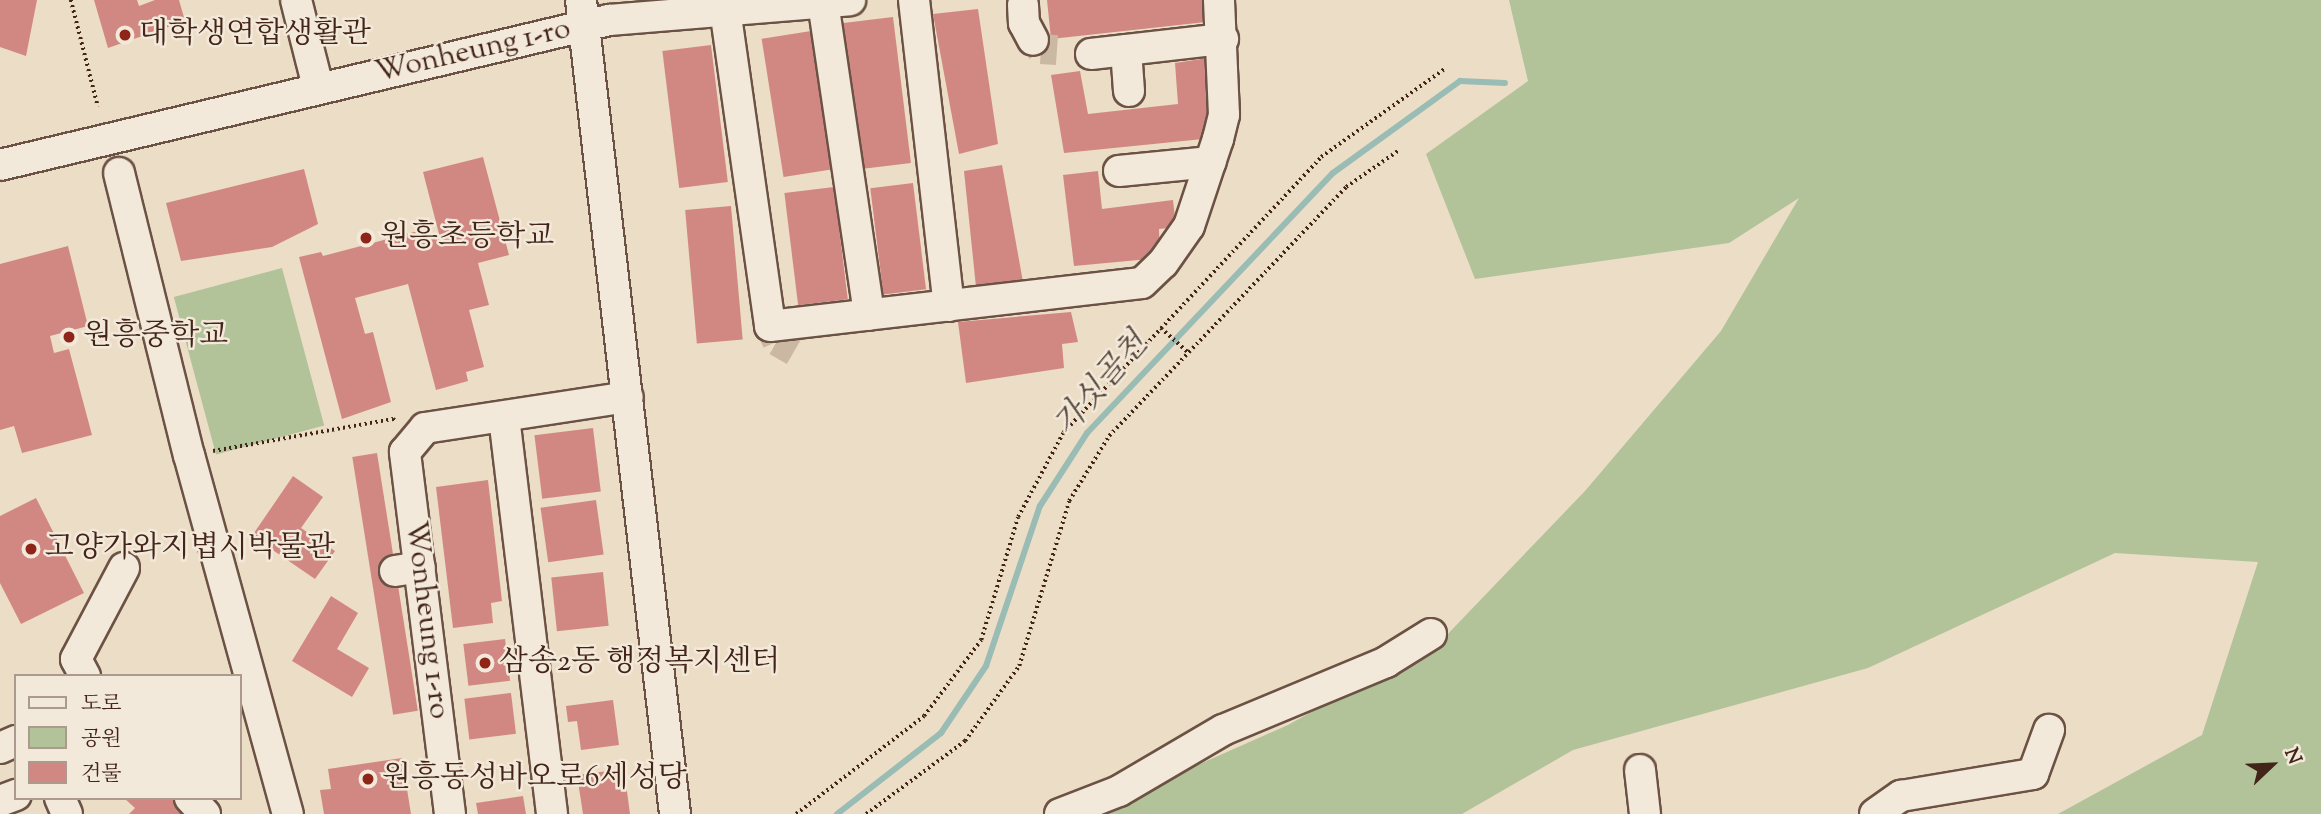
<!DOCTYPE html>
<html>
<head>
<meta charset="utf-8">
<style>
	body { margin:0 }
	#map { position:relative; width:2321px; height:814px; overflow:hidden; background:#ecddc6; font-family:"Sorts Mill Goudy","Noto Serif KR",serif }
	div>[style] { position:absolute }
	.green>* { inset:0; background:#b2c299; transform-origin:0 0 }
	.stream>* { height:6px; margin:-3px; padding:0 3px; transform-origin:3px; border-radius:3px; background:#99bcb4 }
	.building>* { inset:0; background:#d18882; transform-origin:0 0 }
	.minor-tunnel>* { height:30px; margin-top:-15px; transform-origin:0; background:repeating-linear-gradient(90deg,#cab8a3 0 30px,transparent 0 45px) }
	.path>* { height:3.5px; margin-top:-1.75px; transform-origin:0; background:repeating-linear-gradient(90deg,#422418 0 2px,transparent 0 5.5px) }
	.roads { filter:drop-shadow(2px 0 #6c5244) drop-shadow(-2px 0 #6c5244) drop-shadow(0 2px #6c5244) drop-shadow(0 -2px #6c5244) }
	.minor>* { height:30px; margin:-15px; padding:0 15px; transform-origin:15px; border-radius:15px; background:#f3e9da }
	.dots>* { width:19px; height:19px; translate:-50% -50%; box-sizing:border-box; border:4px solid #f3e9da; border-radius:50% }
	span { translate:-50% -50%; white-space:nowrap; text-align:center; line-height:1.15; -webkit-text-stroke:5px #f3e9da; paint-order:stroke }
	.poi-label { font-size:30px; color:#422418 }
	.left { translate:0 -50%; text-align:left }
	.street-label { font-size:30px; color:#422418 }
	.water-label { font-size:32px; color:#584a3f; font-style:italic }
	.legend { position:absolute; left:14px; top:674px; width:228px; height:126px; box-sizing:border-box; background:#f3e9da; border:2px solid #ac9a8c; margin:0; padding:9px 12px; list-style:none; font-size:21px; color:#422418 }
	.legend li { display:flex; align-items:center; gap:14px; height:35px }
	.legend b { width:35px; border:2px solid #ac9a8c }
	.north { position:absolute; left:2237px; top:730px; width:70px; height:70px; -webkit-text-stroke:5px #f3e9da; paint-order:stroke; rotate:67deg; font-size:19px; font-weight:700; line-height:28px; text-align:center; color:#422418 }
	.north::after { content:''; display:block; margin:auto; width:24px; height:32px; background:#422418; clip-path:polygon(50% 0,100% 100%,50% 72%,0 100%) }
</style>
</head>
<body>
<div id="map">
	<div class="green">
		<div style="clip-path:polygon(1509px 0,2321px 0,2321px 814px,2058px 814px,2202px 735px,2258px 562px,2115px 553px,1868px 668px,1573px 750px,1462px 814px,1087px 814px,1288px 725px,1443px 639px,1585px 491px,1721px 331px,1799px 198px,1729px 243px,1475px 279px,1426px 154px,1528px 81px)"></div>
		<div style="left:282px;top:268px;width:163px;height:112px;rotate:75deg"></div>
	</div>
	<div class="stream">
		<div style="left:837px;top:814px;width:132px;rotate:-37.9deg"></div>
		<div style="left:941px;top:733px;width:81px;rotate:-56.1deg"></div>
		<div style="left:986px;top:666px;width:169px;rotate:-71.4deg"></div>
		<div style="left:1040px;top:506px;width:87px;rotate:-57.2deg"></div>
		<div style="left:1087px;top:433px;width:358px;rotate:-46.6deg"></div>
		<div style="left:1333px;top:173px;width:157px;rotate:-35.9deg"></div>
		<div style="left:1460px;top:81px;width:45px;rotate:2.5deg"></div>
	</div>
	<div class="building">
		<div style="clip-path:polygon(0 0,37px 0,26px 56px,0 47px)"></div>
		<div style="clip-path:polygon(94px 0,137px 0,139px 6px,155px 0,179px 0,185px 21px,108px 48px)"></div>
		<div style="clip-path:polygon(1047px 0,1202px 0,1206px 22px,1051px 39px)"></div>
		<div style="clip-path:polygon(978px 9px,998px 144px,959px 154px,933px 14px)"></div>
		<div style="left:893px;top:17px;width:147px;height:50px;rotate:83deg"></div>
		<div style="left:811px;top:31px;width:140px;height:50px;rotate:81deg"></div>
		<div style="left:711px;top:45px;width:138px;height:49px;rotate:83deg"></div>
		<div style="clip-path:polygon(1208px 58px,1213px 138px,1064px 153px,1051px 75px,1080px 71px,1088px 114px,1178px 104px,1175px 63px)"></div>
		<div style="clip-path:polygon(483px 157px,509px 255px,478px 263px,489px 305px,469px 310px,484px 367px,466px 372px,468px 381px,436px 390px,408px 284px,355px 298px,365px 334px,373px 332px,391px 402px,342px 419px,299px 257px,321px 252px,323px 256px,418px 231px,421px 239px,439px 234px,423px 172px)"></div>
		<div style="clip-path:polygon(1002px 165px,1023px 282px,976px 287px,964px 171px)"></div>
		<div style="clip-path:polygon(304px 169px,318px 224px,272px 247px,181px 261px,166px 203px)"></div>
		<div style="clip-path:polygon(1098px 171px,1102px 209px,1173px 200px,1176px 227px,1159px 229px,1160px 258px,1074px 266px,1063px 175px)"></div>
		<div style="left:913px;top:183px;width:107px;height:43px;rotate:83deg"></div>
		<div style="left:834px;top:187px;width:113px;height:50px;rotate:83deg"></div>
		<div style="left:731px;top:206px;width:134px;height:46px;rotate:85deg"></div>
		<div style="clip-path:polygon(68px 246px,88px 326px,50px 336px,54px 353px,69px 349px,92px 435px,22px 453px,14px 426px,0 430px,0 264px)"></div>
		<div style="clip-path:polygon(1071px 312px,1078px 342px,1062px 344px,1064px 368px,966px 383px,958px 322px)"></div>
		<div style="left:593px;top:428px;width:64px;height:59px;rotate:83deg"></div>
		<div style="left:377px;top:453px;width:261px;height:25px;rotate:81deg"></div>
		<div style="clip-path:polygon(293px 476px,323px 497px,301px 528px,335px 551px,315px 579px,252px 536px)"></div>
		<div style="clip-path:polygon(488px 480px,502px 601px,491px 603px,493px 623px,453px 628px,436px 487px)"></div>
		<div style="clip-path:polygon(36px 498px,84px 593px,21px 624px,0 583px,0 516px)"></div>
		<div style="left:596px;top:500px;width:55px;height:56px;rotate:82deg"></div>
		<div style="left:603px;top:572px;width:54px;height:52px;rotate:84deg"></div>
		<div style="clip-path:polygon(331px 596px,358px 613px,337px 649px,369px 668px,352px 697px,292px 661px)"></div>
		<div style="left:505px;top:639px;width:42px;height:42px;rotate:83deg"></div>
		<div style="left:511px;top:693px;width:41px;height:47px;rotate:83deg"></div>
		<div style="clip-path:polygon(613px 700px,619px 745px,581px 750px,577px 721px,568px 722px,566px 706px)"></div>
		<div style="clip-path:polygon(402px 758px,411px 814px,324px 814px,320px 790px,331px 789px,328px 769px)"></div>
		<div style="clip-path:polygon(624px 769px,630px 814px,583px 814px,577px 775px)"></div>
		<div style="clip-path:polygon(523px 796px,526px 814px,478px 814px,476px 803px)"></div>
		<div style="clip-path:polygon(124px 798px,176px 798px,191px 814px,129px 814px,135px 808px)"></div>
	</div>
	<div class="minor-tunnel">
		<div style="left:1033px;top:40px;width:12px;rotate:48deg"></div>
		<div style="left:1041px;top:49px;width:16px;rotate:4deg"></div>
		<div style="left:770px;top:326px;width:17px;rotate:65deg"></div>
		<div style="left:777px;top:341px;width:20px;rotate:30deg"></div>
	</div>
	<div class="path">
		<div style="left:71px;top:0;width:110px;rotate:75.8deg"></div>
		<div style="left:1161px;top:328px;width:36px;rotate:42deg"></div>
		<div style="left:213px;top:451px;width:183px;rotate:-10.1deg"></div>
		<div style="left:393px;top:419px;width:5px;rotate:37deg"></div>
		<div style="left:796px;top:814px;width:161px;rotate:-37.4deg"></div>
		<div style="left:924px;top:716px;width:95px;rotate:-53.1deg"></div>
		<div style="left:981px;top:640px;width:128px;rotate:-73.3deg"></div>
		<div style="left:1018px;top:517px;width:95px;rotate:-61.8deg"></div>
		<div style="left:1063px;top:433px;width:378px;rotate:-46.9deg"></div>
		<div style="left:1321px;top:157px;width:153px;rotate:-35.5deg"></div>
		<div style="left:866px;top:814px;width:123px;rotate:-36.4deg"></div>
		<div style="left:965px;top:741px;width:92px;rotate:-54.2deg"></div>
		<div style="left:1019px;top:666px;width:172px;rotate:-73.1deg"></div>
		<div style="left:1069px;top:501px;width:76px;rotate:-58.4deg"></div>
		<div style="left:1109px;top:436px;width:344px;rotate:-46.4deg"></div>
		<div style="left:1346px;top:187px;width:65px;rotate:-34.9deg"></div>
	</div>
	<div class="roads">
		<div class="minor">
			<div style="left:296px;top:0;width:90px;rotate:75.8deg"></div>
			<div style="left:581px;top:0;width:819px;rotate:83.41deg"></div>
			<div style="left:914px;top:0;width:308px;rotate:83.5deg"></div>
			<div style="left:823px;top:2px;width:316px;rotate:81.6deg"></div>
			<div style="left:1023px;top:5px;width:18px;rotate:87deg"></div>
			<div style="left:1024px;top:23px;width:19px;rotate:62deg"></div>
			<div style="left:725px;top:9px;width:320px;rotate:81.9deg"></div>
			<div style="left:770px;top:326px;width:374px;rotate:-6.6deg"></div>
			<div style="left:1142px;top:283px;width:29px;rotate:-44deg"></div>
			<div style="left:1163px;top:263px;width:45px;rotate:-54.9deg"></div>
			<div style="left:1189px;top:226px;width:92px;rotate:-71.6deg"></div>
			<div style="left:1218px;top:139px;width:25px;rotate:-76deg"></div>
			<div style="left:1224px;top:115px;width:115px;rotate:-92.5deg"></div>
			<div style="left:1126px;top:50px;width:41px;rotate:85.8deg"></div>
			<div style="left:1091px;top:54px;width:133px;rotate:-6.5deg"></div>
			<div style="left:0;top:165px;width:626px;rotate:-13.39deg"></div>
			<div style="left:609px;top:20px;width:242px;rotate:-4.7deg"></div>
			<div style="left:1119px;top:171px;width:92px;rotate:-5.6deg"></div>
			<div style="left:119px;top:173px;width:291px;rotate:76.1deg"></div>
			<div style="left:189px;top:455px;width:372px;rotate:74.6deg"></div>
			<div style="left:504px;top:417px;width:400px;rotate:83.1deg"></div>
			<div style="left:395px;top:571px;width:25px;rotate:-9deg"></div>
			<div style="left:85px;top:676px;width:19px;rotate:-118deg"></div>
			<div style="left:76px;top:659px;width:103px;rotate:-62.2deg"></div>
			<div style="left:0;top:748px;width:17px;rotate:-24deg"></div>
			<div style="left:1640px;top:770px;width:44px;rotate:83.5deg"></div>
			<div style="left:60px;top:798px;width:17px;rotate:66deg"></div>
			<div style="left:190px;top:798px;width:22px;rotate:47deg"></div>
			<div style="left:0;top:801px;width:17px;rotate:-21deg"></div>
			<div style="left:450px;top:814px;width:365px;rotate:-97.1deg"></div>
			<div style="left:405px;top:452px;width:31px;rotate:-50deg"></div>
			<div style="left:425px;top:428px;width:205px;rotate:-8.7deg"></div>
			<div style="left:1060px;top:814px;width:63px;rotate:-21.3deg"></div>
			<div style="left:1119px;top:791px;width:121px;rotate:-30.4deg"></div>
			<div style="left:1223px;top:730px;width:177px;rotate:-22.6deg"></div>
			<div style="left:1386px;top:662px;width:53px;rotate:-31.9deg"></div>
			<div style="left:1875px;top:814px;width:32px;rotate:-35deg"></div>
			<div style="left:1901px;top:796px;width:134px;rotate:-9.5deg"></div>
			<div style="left:2033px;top:774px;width:47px;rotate:-70deg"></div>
		</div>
	</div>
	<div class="dots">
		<div style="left:125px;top:35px;background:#8f2418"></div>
		<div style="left:366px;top:238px;background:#8f2418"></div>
		<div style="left:69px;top:337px;background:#8f2418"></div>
		<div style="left:31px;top:549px;background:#8f2418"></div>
		<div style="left:485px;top:663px;background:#8f2418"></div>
		<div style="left:368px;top:779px;background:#8f2418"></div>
	</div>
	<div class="poi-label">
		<span class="left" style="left:139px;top:35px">대학생연합생활관</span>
		<span class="left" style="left:380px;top:238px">원흥초등학교</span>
		<span class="left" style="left:83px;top:337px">원흥중학교</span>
		<span class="left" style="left:45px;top:549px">고양가와지볍시박물관</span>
		<span class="left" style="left:499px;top:663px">삼송2동 행정복지센터</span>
		<span class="left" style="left:382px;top:779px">원흥동성바오로6세성당</span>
	</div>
	<div class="street-label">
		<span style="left:473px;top:52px;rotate:-13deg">Wonheung 1-ro</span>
		<span style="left:426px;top:620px;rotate:83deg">Wonheung 1-ro</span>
	</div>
	<div class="water-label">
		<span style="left:1102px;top:385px;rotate:-49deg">가싯골천</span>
	</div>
	<ul class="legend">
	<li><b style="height:9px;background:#f3e9da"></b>도로</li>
	<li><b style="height:19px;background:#b2c299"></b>공원</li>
	<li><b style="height:19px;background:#d18882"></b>건물</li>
	</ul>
	<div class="north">N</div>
</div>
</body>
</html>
